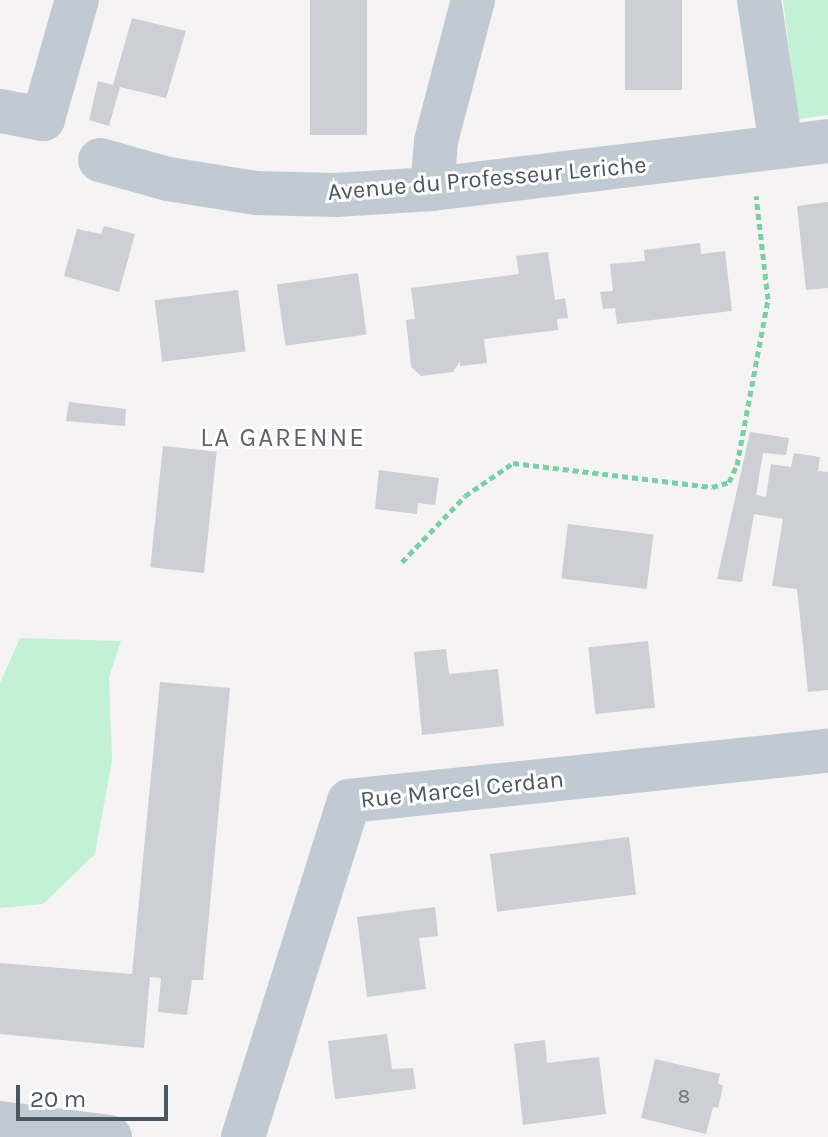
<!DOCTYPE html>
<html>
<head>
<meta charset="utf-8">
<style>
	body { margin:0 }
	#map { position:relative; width:828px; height:1137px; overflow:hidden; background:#f5f3f3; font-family:Karla,sans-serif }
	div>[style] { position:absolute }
	.green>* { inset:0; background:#c3f1d5 }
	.building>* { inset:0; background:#cdcfd5; transform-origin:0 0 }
	.path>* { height:5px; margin-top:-2.5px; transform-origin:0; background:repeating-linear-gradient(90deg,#7ad0a6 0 6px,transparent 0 10px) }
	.minor>* { height:44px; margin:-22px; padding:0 22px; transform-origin:22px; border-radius:22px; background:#c1cad2 }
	span { translate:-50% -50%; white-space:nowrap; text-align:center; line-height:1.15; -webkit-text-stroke:6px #fff; paint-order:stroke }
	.number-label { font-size:20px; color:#6b747e }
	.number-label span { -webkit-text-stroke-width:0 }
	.street-label { font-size:24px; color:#4a5661 }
	.neighbourhood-label { font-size:26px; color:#5f6368; letter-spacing:2px }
	.scale { position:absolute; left:16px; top:1085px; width:152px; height:36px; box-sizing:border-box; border:4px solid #4a5661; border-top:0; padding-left:10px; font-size:24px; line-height:28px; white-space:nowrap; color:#4a5661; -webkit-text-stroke:6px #fff; paint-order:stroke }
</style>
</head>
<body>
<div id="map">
	<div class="green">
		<div style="clip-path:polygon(783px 0,828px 0,828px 115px,798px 119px)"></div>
		<div style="clip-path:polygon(20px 638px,121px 641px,109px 677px,112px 760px,95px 854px,43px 904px,0 908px,0 683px)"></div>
	</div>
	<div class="building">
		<div style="left:310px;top:0;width:57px;height:135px"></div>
		<div style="left:625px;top:0;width:57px;height:90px"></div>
		<div style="clip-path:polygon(132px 18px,186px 31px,166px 98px,120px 87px,109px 126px,89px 120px,98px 81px,113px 85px)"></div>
		<div style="clip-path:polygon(828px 202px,828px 288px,806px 290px,797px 206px)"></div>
		<div style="clip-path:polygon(104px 226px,135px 234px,119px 292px,64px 276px,77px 229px,101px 234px)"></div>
		<div style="clip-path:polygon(700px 243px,701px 254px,725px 251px,732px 311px,617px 324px,615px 308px,603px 309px,600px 292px,613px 291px,610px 264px,645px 261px,644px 250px)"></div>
		<div style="clip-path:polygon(548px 252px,555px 300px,565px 298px,568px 318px,557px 319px,558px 330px,484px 339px,487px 363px,460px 366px,460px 361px,453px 372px,421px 376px,411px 367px,406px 320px,415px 319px,411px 288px,519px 274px,516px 256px)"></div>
		<div style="left:358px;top:273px;width:62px;height:82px;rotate:82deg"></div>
		<div style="left:238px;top:290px;width:62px;height:84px;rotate:83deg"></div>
		<div style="clip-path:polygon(69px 402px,126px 409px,125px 426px,66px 421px)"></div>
		<div style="clip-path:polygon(750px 432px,789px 438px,786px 455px,763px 453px,756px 495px,766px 497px,771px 464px,791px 467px,794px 453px,820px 457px,818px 471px,828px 472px,828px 690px,808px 692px,797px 589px,772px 586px,783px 519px,754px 514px,742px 582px,717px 579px)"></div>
		<div style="left:163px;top:446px;width:54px;height:122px;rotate:6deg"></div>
		<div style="clip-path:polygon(379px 470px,439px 478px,435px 505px,418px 503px,417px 514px,375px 509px)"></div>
		<div style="left:568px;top:524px;width:86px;height:55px;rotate:7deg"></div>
		<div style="left:648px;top:641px;width:67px;height:60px;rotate:84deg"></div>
		<div style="clip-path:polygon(446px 649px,449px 674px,498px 669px,504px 726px,422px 735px,414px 652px)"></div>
		<div style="clip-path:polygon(160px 682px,230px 688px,203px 980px,192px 980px,187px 1015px,158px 1012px,161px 978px,150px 977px,144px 1048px,0 1034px,0 963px,132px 974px)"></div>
		<div style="left:629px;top:837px;width:58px;height:140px;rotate:83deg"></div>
		<div style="clip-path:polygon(435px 907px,438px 936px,419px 938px,426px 989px,367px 997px,357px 917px)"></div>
		<div style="clip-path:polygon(387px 1034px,392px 1069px,413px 1068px,416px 1089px,335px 1099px,328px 1041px)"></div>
		<div style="clip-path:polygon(545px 1040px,547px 1063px,599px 1057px,606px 1114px,523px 1125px,514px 1044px)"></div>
		<div style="clip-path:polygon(655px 1059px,720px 1074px,718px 1083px,723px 1086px,718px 1108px,713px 1107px,706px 1134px,641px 1118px)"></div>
	</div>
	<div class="path">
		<div style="left:402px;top:562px;width:91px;rotate:-46.3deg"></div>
		<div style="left:465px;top:496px;width:58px;rotate:-34.5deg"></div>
		<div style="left:513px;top:463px;width:200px;rotate:6.9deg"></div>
		<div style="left:712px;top:487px;width:18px;rotate:-16deg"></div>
		<div style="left:729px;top:482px;width:19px;rotate:-65deg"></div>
		<div style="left:737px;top:465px;width:169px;rotate:-79.4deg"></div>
		<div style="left:768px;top:299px;width:104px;rotate:-96.6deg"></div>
	</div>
	<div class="minor">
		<div style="left:759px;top:0;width:148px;rotate:81.4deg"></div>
		<div style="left:0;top:111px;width:44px;rotate:10.5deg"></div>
		<div style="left:43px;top:119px;width:124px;rotate:-74.1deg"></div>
		<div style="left:100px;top:160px;width:71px;rotate:15.6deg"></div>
		<div style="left:168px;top:179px;width:89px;rotate:9deg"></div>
		<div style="left:256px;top:193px;width:80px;rotate:1.4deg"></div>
		<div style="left:336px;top:195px;width:96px;rotate:-3.6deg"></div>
		<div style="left:432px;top:189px;width:399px;rotate:-6.9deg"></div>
		<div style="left:432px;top:189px;width:48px;rotate:-85.2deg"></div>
		<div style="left:436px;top:141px;width:146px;rotate:-75.3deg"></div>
		<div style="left:0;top:1123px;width:111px;rotate:7.3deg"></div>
		<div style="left:243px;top:1137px;width:352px;rotate:-72.5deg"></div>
		<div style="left:349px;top:801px;width:482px;rotate:-6deg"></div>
	</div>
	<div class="number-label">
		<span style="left:684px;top:1096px">8</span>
	</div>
	<div class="street-label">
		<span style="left:487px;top:179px;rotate:-5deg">Avenue du Professeur Leriche</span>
		<span style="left:462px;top:790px;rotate:-6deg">Rue Marcel Cerdan</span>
	</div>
	<div class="neighbourhood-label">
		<span style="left:283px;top:438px">LA GARENNE</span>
	</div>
	<div class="scale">20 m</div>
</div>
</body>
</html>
